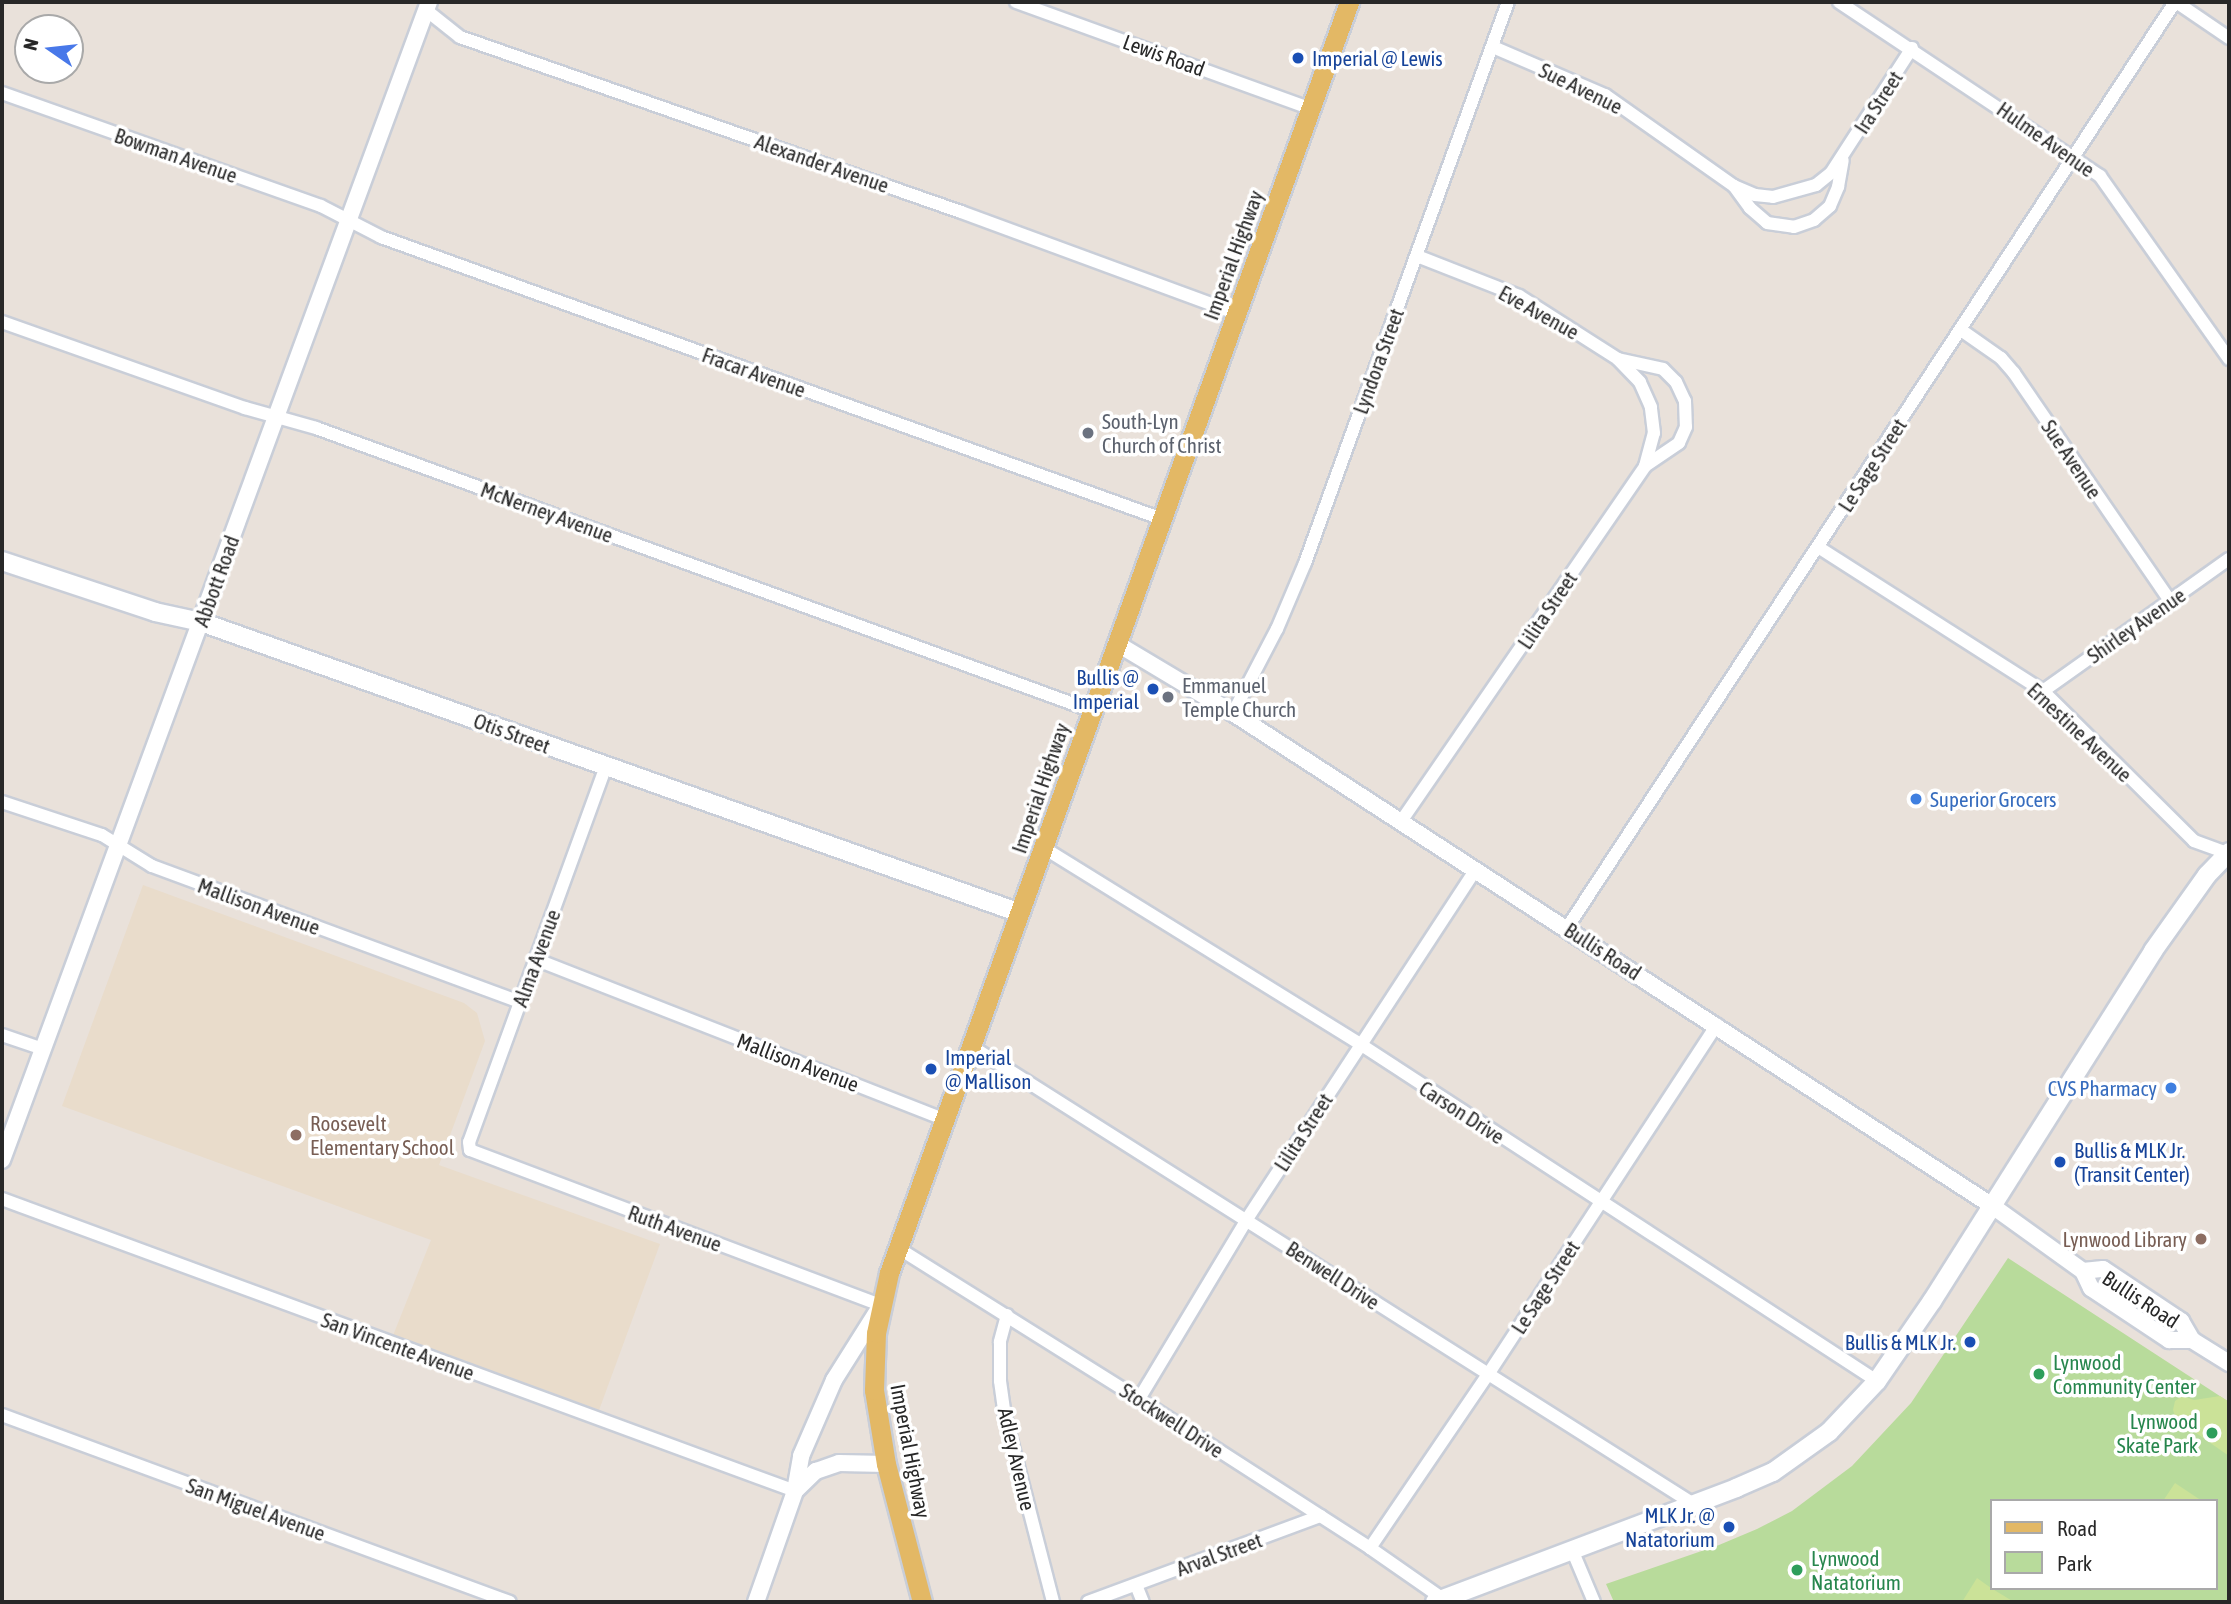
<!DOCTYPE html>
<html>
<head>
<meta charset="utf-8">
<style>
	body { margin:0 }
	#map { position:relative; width:2231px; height:1604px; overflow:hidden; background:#e9e1da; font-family:"Asap Condensed",sans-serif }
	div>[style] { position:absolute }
	.education>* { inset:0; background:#e9dccb }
	.green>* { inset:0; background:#b8db9b }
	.pitch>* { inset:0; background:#cbe298 }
	.roads { filter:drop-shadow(2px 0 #c9ced8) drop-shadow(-2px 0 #c9ced8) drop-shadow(0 2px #c9ced8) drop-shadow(0 -2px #c9ced8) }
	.minor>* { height:12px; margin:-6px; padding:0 6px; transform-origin:6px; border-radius:6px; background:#fff }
	.tertiary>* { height:16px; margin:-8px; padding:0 8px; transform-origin:8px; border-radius:8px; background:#fff }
	.secondary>* { height:18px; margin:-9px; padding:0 9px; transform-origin:9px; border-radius:9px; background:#fff }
	.primary>* { height:19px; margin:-9.5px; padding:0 9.5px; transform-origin:9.5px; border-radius:9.5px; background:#e3b865 }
	.dots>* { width:19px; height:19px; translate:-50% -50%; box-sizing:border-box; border:4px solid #fff; border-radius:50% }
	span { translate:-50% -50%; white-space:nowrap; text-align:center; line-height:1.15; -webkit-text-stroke:7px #fff; paint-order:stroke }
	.street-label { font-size:21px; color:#282828 }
	.transit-label { font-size:21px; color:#164399 }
	.left { translate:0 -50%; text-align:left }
	.right { translate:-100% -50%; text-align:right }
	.worship-label { font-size:21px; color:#5b616d }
	.shop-label { font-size:21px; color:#366cbe }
	.education-label { font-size:21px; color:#785e54 }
	.leisure-label { font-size:21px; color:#27864d }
	.frame { position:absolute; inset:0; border:4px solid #282828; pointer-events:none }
	.legend { position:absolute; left:1990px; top:1499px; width:228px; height:91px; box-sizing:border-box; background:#fff; border:2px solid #a9a9a9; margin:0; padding:9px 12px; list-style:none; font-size:21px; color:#282828 }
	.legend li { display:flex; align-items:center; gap:14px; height:35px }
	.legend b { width:35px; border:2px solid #a9a9a9 }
	.north { position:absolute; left:14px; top:14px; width:70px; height:70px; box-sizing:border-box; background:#fff; border:2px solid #a9a9a9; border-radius:50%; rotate:284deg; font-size:19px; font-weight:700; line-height:28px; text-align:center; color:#282828 }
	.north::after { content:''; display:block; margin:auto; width:24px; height:32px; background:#4878e9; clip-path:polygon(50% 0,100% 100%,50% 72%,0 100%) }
</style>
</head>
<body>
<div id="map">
	<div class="education">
		<div style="clip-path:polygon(143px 885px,464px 1003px,477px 1013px,485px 1041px,439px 1165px,660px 1244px,598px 1413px,392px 1338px,431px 1240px,62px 1106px)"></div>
	</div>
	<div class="green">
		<div style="clip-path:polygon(evenodd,2008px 1258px,2229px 1402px,2228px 1602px,1614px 1602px,1606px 1584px,1719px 1545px,1757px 1529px,1792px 1511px,1852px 1466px,1911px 1403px,2008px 1258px,1991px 1501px,2215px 1501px,2215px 1588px,1991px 1588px,1991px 1501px)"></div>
	</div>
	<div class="pitch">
		<div style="clip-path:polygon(2182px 1396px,2194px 1400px,2220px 1396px,2229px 1402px,2229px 1456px,2176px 1419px,2173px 1410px,2175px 1401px)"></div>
		<div style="clip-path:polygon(2175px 1483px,2202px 1501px,2163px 1501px)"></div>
		<div style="clip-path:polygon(1977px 1578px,1991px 1588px,2014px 1602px,1962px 1602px)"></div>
	</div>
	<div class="roads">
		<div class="minor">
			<div style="left:1016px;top:2px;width:314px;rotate:19.9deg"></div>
			<div style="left:1839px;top:2px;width:314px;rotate:33.7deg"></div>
			<div style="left:2100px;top:176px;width:224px;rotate:54.8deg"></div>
			<div style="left:2176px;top:2px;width:64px;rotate:34.2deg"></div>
			<div style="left:426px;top:10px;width:43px;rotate:38.5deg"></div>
			<div style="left:460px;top:37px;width:531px;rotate:19.25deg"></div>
			<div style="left:961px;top:212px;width:293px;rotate:20.2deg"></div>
			<div style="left:1493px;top:47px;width:122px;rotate:23.2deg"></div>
			<div style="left:1605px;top:95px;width:158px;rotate:35.2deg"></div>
			<div style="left:1734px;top:186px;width:23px;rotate:23deg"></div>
			<div style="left:1755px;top:195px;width:18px;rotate:6deg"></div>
			<div style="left:1773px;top:197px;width:45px;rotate:-15.6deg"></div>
			<div style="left:1816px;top:185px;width:19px;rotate:-39deg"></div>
			<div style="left:1831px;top:173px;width:149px;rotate:-57.1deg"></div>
			<div style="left:2px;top:93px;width:338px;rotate:19.5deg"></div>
			<div style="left:321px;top:206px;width:68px;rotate:27.3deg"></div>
			<div style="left:381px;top:237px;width:830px;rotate:19.85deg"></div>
			<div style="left:1734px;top:186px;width:27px;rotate:54deg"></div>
			<div style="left:1750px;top:208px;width:23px;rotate:41deg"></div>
			<div style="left:1767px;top:223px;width:27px;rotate:8deg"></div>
			<div style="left:1794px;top:227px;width:21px;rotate:-19deg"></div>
			<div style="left:1814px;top:220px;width:21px;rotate:-41deg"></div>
			<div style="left:1830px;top:206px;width:21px;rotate:-67deg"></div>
			<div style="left:1838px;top:187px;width:27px;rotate:-80deg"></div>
			<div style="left:2px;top:322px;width:258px;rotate:19.5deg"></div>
			<div style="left:245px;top:408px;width:74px;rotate:15.7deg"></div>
			<div style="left:316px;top:428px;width:824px;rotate:20.02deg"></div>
			<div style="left:1961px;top:330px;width:49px;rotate:35deg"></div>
			<div style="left:2001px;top:358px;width:20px;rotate:49deg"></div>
			<div style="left:2014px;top:373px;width:276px;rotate:55.6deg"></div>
			<div style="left:1618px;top:359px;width:46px;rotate:12.5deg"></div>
			<div style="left:1663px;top:369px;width:18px;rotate:45deg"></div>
			<div style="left:1676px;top:382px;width:21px;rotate:65deg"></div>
			<div style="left:1685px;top:401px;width:26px;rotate:88deg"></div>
			<div style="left:1686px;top:427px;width:17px;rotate:114deg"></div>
			<div style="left:1679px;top:443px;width:41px;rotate:145.9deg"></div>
			<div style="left:1818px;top:547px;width:267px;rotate:32.6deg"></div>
			<div style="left:2043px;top:691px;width:213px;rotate:44.8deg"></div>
			<div style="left:2194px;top:841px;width:37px;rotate:20deg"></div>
			<div style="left:2043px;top:691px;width:228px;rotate:-35.4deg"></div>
			<div style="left:1233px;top:713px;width:95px;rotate:-62.4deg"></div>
			<div style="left:1277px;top:629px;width:72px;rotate:-67deg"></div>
			<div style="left:1305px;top:563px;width:597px;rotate:-70.11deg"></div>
			<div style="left:606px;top:766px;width:400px;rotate:110deg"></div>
			<div style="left:469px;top:1142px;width:8px;rotate:83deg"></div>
			<div style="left:470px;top:1150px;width:439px;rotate:20.7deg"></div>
			<div style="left:2px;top:802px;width:105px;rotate:18.3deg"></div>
			<div style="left:102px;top:835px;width:59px;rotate:31.8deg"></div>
			<div style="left:152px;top:866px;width:391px;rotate:20.3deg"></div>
			<div style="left:1400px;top:823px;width:433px;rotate:-55.5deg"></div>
			<div style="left:1645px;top:466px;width:34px;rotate:-75deg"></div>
			<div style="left:1654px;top:433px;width:26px;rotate:-97deg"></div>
			<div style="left:1651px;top:407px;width:27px;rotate:-114deg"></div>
			<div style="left:1640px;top:382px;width:32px;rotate:-134deg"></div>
			<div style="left:1618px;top:359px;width:117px;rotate:-147.5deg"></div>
			<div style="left:1519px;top:296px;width:110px;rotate:-158.6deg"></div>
			<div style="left:1044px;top:848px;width:372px;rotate:31.8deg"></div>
			<div style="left:1360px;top:1044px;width:617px;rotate:33.1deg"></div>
			<div style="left:1567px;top:928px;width:1108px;rotate:-56.71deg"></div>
			<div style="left:535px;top:959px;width:438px;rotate:21.4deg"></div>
			<div style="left:2px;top:1035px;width:43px;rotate:18.9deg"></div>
			<div style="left:971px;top:1046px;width:857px;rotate:32.37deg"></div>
			<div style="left:2px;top:1199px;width:845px;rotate:20.21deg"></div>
			<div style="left:898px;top:1248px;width:284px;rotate:32.1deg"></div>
			<div style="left:1139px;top:1399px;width:275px;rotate:32.8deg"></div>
			<div style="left:1370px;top:1548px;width:89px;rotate:34.9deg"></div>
			<div style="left:1007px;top:1315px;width:28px;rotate:105deg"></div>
			<div style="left:1000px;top:1342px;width:39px;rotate:90deg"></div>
			<div style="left:1000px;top:1381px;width:35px;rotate:82deg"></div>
			<div style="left:1005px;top:1416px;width:192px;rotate:75.5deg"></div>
			<div style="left:1139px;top:1399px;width:210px;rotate:-59deg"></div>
			<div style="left:1247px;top:1219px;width:417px;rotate:-56.8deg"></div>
			<div style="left:2px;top:1415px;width:541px;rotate:20.21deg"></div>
			<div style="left:1370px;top:1548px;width:208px;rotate:-55.8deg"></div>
			<div style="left:1487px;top:1376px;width:420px;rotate:-56.8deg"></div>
			<div style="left:1573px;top:1552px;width:54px;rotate:67.2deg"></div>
			<div style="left:1136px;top:1585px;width:18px;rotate:68deg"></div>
			<div style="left:1088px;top:1602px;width:248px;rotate:-20.3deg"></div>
		</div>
		<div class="tertiary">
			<div style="left:1116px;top:643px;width:136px;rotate:30.9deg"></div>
			<div style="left:1233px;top:713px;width:904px;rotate:32.99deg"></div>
			<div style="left:1991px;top:1205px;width:113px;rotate:35.7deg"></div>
			<div style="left:2083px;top:1271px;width:19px;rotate:65deg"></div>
			<div style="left:2091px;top:1288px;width:94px;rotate:33.7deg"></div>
			<div style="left:2169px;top:1340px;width:23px"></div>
			<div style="left:2px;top:1160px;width:1234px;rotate:-69.76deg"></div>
			<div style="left:2083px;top:1271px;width:20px;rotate:-6deg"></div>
			<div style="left:2103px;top:1269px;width:94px;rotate:33.7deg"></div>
			<div style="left:2181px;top:1321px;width:22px;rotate:60deg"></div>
			<div style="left:2192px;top:1340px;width:44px;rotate:31.9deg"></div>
			<div style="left:795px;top:1491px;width:29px;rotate:-44deg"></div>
			<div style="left:816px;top:1471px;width:24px;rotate:-19deg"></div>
			<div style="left:839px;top:1463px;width:47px;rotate:1.2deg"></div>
			<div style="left:756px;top:1602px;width:118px;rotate:-70.6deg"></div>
			<div style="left:795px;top:1491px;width:36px;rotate:-80deg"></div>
			<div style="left:801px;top:1456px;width:83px;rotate:-66.5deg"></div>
			<div style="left:834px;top:1380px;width:83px;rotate:-57.8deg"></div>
		</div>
		<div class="secondary">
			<div style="left:2px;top:561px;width:161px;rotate:18.4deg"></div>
			<div style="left:155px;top:612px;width:47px;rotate:12.3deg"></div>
			<div style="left:201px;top:622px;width:869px;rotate:19.56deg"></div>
			<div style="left:1435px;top:1602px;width:322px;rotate:-20.7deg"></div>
			<div style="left:1736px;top:1488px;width:40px;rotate:-23.4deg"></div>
			<div style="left:1773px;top:1472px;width:69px;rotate:-35.5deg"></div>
			<div style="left:1829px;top:1432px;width:70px;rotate:-46.7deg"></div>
			<div style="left:1877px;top:1381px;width:97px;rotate:-55.5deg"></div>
			<div style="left:1932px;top:1301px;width:414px;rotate:-57.7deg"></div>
			<div style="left:2153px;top:951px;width:93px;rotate:-54.6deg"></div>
			<div style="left:2207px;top:875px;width:32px;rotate:-46deg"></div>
		</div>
		<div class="primary">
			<div style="left:922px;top:1602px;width:143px;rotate:-104.6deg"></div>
			<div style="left:886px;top:1464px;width:75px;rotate:-99.2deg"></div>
			<div style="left:874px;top:1390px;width:57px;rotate:-88deg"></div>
			<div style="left:876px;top:1333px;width:61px;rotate:-77.8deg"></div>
			<div style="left:889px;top:1273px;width:1352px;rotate:-70.1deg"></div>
		</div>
	</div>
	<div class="dots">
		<div style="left:1298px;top:58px;background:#1a4fb4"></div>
		<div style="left:1088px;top:433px;background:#6b7280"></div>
		<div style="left:1153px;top:689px;background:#1a4fb4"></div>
		<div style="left:1168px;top:697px;background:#6b7280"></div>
		<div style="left:1916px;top:799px;background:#3f7fe0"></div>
		<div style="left:931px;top:1069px;background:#1a4fb4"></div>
		<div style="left:2171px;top:1088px;background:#3f7fe0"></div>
		<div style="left:296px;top:1135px;background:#8d6e63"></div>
		<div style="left:2060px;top:1162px;background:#1a4fb4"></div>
		<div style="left:2201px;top:1239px;background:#8d6e63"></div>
		<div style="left:1970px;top:1342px;background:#1a4fb4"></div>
		<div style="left:2039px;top:1374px;background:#2e9e5b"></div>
		<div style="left:2212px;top:1433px;background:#2e9e5b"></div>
		<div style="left:1729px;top:1527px;background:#1a4fb4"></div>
		<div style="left:1797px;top:1570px;background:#2e9e5b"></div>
	</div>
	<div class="street-label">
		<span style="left:1164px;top:55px;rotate:20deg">Lewis Road</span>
		<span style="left:1581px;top:88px;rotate:26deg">Sue Avenue</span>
		<span style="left:1878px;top:102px;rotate:-57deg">Ira Street</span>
		<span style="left:2046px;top:139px;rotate:35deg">Hulme Avenue</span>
		<span style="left:176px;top:155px;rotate:19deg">Bowman Avenue</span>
		<span style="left:822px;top:163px;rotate:19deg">Alexander Avenue</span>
		<span style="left:1233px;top:255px;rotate:-70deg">Imperial Highway</span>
		<span style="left:1539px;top:312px;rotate:29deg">Eve Avenue</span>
		<span style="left:1378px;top:361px;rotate:-70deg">Lyndora Street</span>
		<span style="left:754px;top:372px;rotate:20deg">Fracar Avenue</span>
		<span style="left:2072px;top:459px;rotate:56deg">Sue Avenue</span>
		<span style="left:1872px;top:465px;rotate:-57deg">Le Sage Street</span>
		<span style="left:547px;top:512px;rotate:20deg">McNerney Avenue</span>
		<span style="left:216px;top:581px;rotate:-70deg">Abbott Road</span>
		<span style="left:1547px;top:610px;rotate:-56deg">Lilita Street</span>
		<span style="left:2136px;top:625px;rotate:-35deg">Shirley Avenue</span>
		<span style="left:2080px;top:732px;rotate:43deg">Ernestine Avenue</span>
		<span style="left:512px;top:733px;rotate:20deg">Otis Street</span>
		<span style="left:1040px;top:788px;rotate:-71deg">Imperial Highway</span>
		<span style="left:259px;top:906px;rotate:20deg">Mallison Avenue</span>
		<span style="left:1603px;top:951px;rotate:33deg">Bullis Road</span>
		<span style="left:536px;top:958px;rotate:-70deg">Alma Avenue</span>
		<span style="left:798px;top:1062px;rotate:21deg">Mallison Avenue</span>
		<span style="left:1462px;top:1112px;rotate:33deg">Carson Drive</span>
		<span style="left:1303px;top:1132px;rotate:-57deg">Lilita Street</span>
		<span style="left:675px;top:1228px;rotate:20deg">Ruth Avenue</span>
		<span style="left:1333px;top:1275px;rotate:33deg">Benwell Drive</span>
		<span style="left:1545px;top:1287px;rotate:-57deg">Le Sage Street</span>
		<span style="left:2141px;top:1299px;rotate:33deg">Bullis Road</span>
		<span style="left:398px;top:1346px;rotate:20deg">San Vincente Avenue</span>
		<span style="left:1172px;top:1420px;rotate:33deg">Stockwell Drive</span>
		<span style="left:911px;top:1451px;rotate:79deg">Imperial Highway</span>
		<span style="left:1017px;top:1459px;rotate:77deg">Adley Avenue</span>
		<span style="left:256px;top:1509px;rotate:20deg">San Miguel Avenue</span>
		<span style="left:1219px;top:1554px;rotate:-20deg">Arval Street</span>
	</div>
	<div class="transit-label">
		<span class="left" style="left:1312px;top:58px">Imperial @ Lewis</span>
		<span class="right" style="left:1139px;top:689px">Bullis @<br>Imperial</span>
		<span class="left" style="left:945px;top:1069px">Imperial<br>@ Mallison</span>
		<span class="left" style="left:2074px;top:1162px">Bullis &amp; MLK Jr.<br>(Transit Center)</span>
		<span class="right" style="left:1956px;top:1342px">Bullis &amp; MLK Jr.</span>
		<span class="right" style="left:1715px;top:1527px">MLK Jr. @<br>Natatorium</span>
	</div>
	<div class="worship-label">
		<span class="left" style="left:1102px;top:433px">South-Lyn<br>Church of Christ</span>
		<span class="left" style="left:1182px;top:697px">Emmanuel<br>Temple Church</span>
	</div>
	<div class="shop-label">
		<span class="left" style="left:1930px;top:799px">Superior Grocers</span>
		<span class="right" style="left:2157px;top:1088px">CVS Pharmacy</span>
	</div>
	<div class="education-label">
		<span class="left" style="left:310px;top:1135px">Roosevelt<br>Elementary School</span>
		<span class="right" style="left:2187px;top:1239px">Lynwood Library</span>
	</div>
	<div class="leisure-label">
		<span class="left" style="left:2053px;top:1374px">Lynwood<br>Community Center</span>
		<span class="right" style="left:2198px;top:1433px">Lynwood<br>Skate Park</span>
		<span class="left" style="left:1811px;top:1570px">Lynwood<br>Natatorium</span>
	</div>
	<div class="frame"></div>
	<ul class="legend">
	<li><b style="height:9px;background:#e3b865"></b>Road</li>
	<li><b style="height:19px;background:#b8db9b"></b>Park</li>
	</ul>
	<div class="north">N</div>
</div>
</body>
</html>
